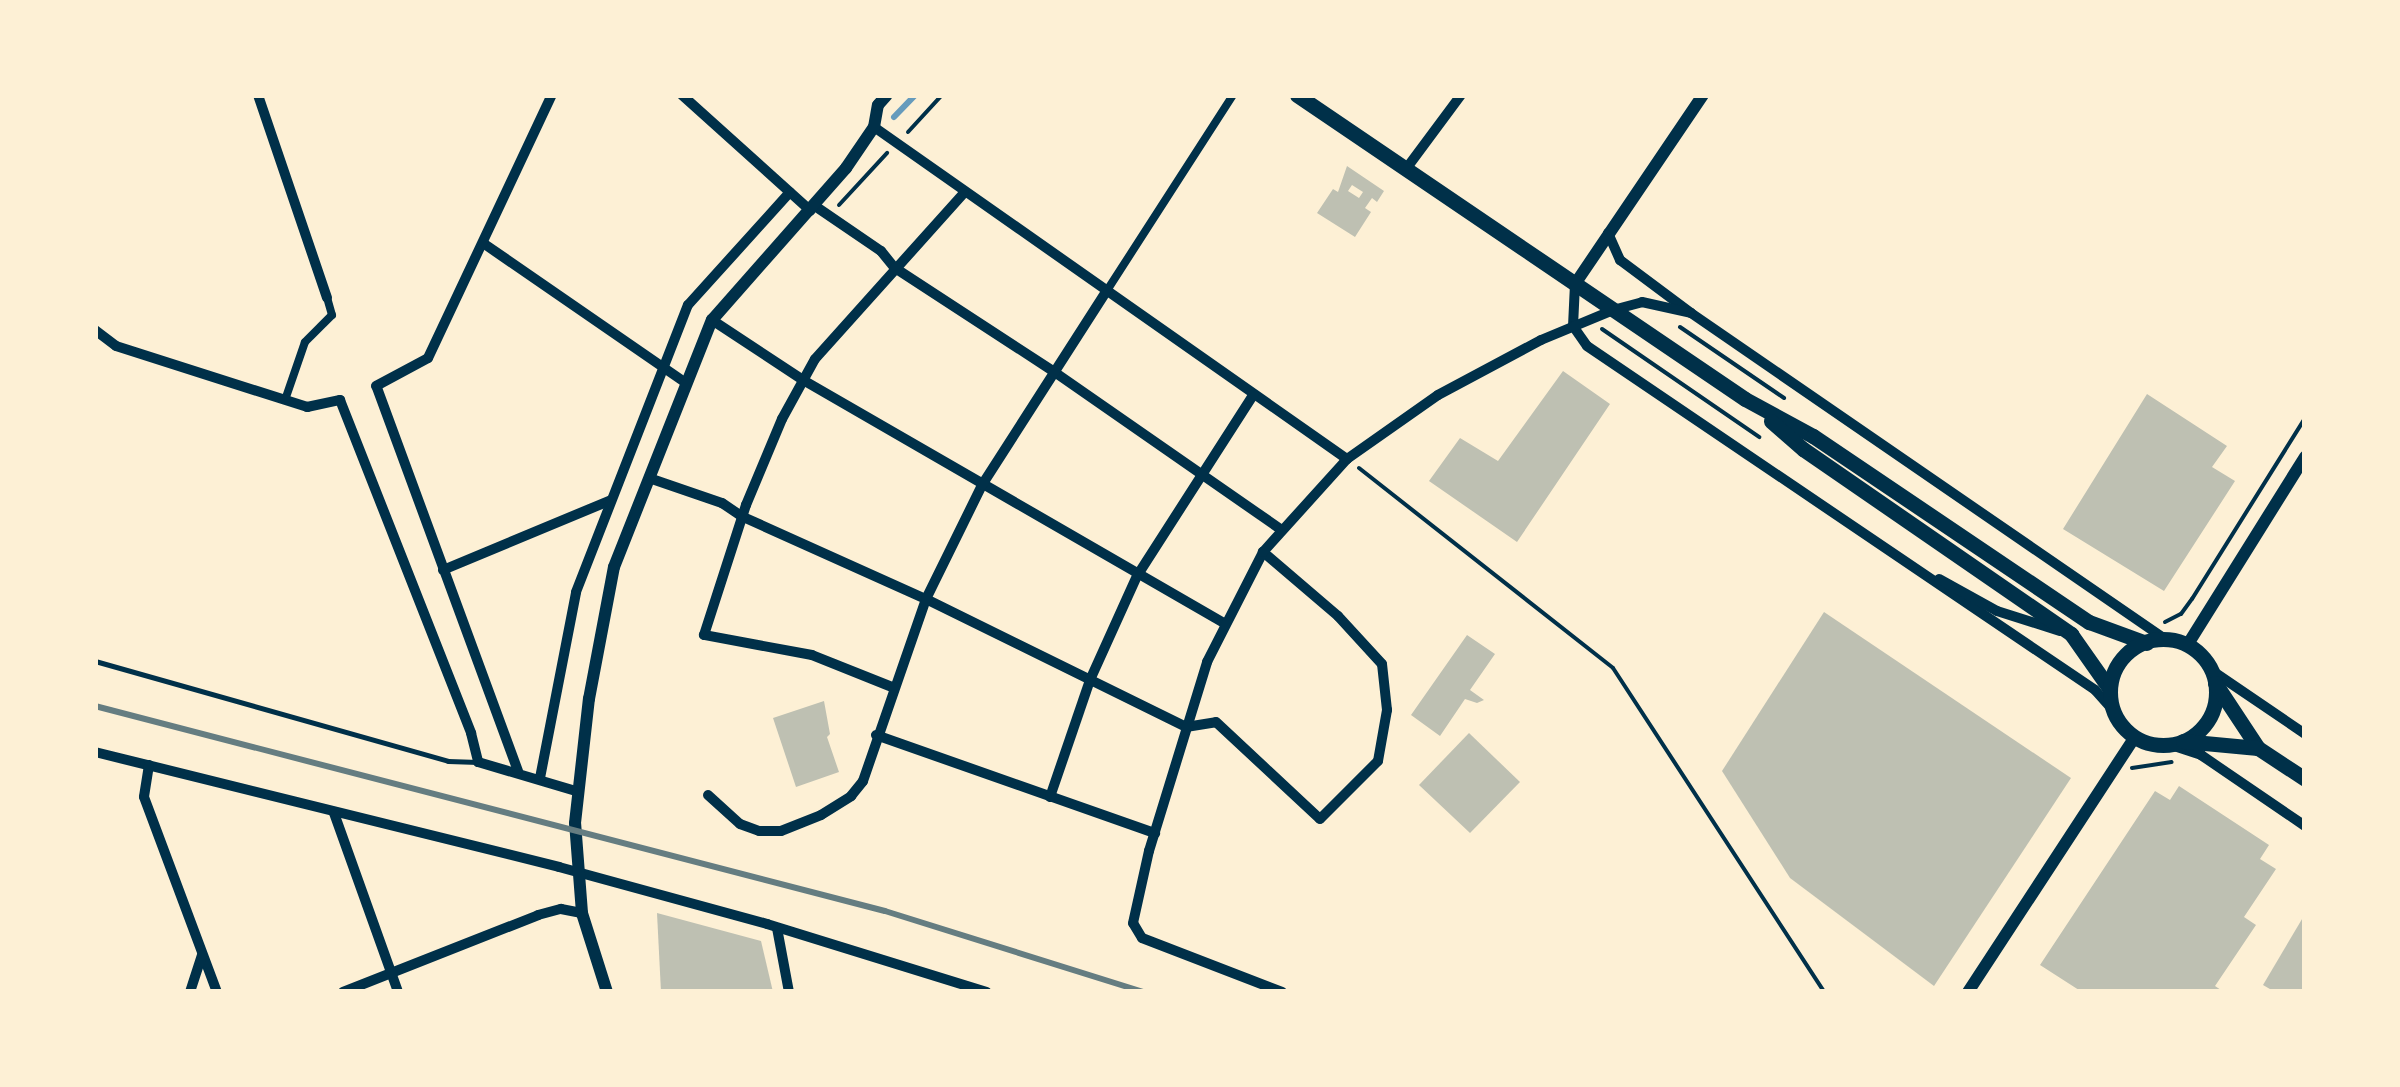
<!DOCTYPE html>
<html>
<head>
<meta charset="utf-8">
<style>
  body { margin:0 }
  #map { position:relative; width:2400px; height:1087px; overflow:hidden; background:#fdf0d5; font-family:"Zilla Slab",serif }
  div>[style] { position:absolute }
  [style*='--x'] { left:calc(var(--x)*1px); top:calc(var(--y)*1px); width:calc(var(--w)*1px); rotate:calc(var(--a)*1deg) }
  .stream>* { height:6px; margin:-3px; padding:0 3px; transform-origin:3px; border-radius:3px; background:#669bbc }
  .building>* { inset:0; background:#bec0b2 }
  .path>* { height:4px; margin:-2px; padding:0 2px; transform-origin:2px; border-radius:2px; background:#003049 }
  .service>* { height:5px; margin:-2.5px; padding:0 2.5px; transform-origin:2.5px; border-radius:2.5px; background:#003049 }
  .pedestrian>* { height:8px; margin:-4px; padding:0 4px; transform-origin:4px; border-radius:4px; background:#003049 }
  .minor>* { height:10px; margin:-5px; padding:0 5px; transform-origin:5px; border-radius:5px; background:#003049 }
  .tertiary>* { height:12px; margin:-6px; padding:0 6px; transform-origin:6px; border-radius:6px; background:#003049 }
  .primary>* { height:15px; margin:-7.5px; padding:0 7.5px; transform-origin:7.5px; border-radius:7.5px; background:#003049 }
  .primary>.ring { margin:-7.5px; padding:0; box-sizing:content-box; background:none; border:15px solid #003049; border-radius:50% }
  .rail>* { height:6px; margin:-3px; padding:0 3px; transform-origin:3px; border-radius:3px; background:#657d81 }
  span { translate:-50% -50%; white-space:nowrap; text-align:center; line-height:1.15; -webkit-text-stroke:10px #fdf0d5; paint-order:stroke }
  .frame { position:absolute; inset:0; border:98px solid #fdf0d5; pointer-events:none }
</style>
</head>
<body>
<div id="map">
  <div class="stream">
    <div style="--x:894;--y:117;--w:30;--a:-46"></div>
  </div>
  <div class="building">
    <div style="clip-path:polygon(evenodd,1347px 166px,1384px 191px,1377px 202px,1372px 198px,1365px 208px,1371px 212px,1355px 237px,1317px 213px,1333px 189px,1338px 192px,1347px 166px,1352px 185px,1363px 192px,1359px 198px,1348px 191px,1352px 185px)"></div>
    <div style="clip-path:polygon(1563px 371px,1610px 404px,1517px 542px,1429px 481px,1460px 438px,1498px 461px)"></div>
    <div style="clip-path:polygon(2147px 394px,2227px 446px,2212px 467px,2235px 481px,2164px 591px,2063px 529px)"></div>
    <div style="clip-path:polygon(1824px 612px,2071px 778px,1934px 986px,1790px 878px,1722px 771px)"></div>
    <div style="clip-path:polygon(1467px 635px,1495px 654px,1470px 690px,1484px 700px,1477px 703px,1465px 699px,1440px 736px,1411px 715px)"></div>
    <div style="clip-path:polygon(824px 701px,830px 734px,827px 737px,839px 772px,796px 787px,773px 718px)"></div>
    <div style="clip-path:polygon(1469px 733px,1520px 782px,1470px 833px,1419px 785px)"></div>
    <div style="clip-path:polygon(2179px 786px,2269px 845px,2260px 859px,2276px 869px,2244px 917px,2256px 925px,2215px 986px,2224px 992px,2082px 992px,2040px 965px,2155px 791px,2170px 800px)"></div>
    <div style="clip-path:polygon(657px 913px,761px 941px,773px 992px,661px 992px)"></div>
    <div style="clip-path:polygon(2305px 914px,2305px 992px,2275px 992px,2263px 985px)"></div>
  </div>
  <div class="path">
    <div style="--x:908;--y:132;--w:50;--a:-47.4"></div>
    <div style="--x:839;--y:205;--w:71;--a:-47.3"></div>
    <div style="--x:1680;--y:327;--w:126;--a:34.3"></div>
    <div style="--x:1602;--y:329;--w:191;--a:34.5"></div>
    <div style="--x:1359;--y:468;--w:323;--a:38.2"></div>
    <div style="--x:1613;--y:668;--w:387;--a:56.9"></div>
    <div style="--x:2165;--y:622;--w:18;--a:-27"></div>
    <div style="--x:2181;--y:614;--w:19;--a:-54"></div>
    <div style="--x:2192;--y:599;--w:213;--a:-58"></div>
    <div style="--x:2132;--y:768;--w:40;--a:-8.5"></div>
  </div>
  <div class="service">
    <div style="--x:95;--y:661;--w:367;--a:15.8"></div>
    <div style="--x:448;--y:761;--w:30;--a:2"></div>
  </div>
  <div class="pedestrian">
    <div style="--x:1106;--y:292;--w:234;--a:-57.2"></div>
    <div style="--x:285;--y:400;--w:61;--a:-71"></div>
    <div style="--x:305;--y:342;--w:38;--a:-45"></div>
    <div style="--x:332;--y:315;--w:18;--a:-106"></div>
  </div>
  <div class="minor">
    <div style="--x:258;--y:95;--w:214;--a:71.2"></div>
    <div style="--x:682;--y:95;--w:173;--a:42"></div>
    <div style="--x:874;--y:127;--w:578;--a:35.07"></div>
    <div style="--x:1406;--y:169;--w:92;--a:-53.4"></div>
    <div style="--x:815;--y:206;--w:80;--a:34.3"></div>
    <div style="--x:881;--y:251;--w:22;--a:51"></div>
    <div style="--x:895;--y:268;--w:189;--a:33.1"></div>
    <div style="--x:1053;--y:371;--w:277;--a:34.8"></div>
    <div style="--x:1608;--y:233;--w:30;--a:66"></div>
    <div style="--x:1620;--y:260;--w:89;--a:36.7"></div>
    <div style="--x:1691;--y:313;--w:572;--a:34.52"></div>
    <div style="--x:483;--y:243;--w:247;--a:34.6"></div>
    <div style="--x:1575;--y:284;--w:42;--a:92.7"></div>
    <div style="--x:1573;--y:326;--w:24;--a:55"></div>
    <div style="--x:1587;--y:346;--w:614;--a:34.1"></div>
    <div style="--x:2095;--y:690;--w:27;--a:48"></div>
    <div style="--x:712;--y:320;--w:109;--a:33.4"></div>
    <div style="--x:803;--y:380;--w:486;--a:30"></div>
    <div style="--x:95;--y:330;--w:26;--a:37"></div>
    <div style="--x:116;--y:346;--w:201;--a:17.7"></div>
    <div style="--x:307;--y:407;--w:34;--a:-12"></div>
    <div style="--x:340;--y:400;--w:358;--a:68.5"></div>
    <div style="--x:471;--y:733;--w:30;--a:76"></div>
    <div style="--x:478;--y:762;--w:102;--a:16.5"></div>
    <div style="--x:649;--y:478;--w:77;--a:18.9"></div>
    <div style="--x:722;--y:503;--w:23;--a:34"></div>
    <div style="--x:741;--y:516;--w:203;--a:24.2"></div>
    <div style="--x:926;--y:599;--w:290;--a:26.2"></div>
    <div style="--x:1186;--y:727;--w:30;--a:-9"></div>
    <div style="--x:1216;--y:722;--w:142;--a:43"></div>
    <div style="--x:1320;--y:819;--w:82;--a:-45"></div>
    <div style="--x:1378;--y:761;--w:52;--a:-80"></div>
    <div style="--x:1387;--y:710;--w:46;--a:-96.2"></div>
    <div style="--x:1382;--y:664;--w:65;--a:-132.5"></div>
    <div style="--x:1338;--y:616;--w:99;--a:-139.5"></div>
    <div style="--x:443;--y:570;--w:182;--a:-22.6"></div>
    <div style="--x:1939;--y:579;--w:66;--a:28.9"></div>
    <div style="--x:1997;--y:611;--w:66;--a:17.6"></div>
    <div style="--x:2211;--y:670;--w:114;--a:34.2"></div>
    <div style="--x:892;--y:687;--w:86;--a:-158.2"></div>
    <div style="--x:812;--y:655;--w:110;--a:-169.5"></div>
    <div style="--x:704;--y:635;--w:137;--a:-72.1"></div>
    <div style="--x:746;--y:505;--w:93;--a:-67.3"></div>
    <div style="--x:782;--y:419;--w:68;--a:-61.2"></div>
    <div style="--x:815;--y:359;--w:223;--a:-48.1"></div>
    <div style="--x:876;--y:735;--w:296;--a:19.4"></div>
    <div style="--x:2171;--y:745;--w:32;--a:18"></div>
    <div style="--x:2201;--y:755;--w:126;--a:34.3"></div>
    <div style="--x:95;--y:752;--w:478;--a:13.9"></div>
    <div style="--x:559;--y:867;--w:216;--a:15.3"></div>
    <div style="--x:767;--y:924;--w:230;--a:17.2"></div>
    <div style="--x:149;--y:765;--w:32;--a:99"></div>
    <div style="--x:144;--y:797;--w:208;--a:69.5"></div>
    <div style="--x:518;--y:771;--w:410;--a:-110.2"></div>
    <div style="--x:376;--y:386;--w:59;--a:-28.3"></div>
    <div style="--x:428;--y:358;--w:291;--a:-64.8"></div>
    <div style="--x:540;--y:778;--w:189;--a:-79"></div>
    <div style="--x:576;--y:592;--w:308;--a:-68.7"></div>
    <div style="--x:688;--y:305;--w:152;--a:-47.9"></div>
    <div style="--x:708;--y:795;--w:43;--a:42.2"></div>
    <div style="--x:740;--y:824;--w:20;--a:20"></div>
    <div style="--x:759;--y:831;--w:22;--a:0"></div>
    <div style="--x:781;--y:831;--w:43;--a:-21.8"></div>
    <div style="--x:821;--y:815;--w:36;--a:-32"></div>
    <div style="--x:851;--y:796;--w:19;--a:-51"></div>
    <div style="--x:863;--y:781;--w:193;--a:-70.9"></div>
    <div style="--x:926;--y:599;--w:127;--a:-63.8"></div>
    <div style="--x:982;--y:485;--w:229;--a:-57.3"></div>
    <div style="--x:1050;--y:797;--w:124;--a:-71.1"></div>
    <div style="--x:1090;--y:680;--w:114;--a:-65.7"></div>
    <div style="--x:1137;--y:576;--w:216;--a:-57.3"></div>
    <div style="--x:334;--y:813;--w:190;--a:70.3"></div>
    <div style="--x:777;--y:928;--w:65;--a:79.4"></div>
    <div style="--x:190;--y:992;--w:39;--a:-72"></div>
    <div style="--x:343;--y:992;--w:210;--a:-21.5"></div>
    <div style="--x:538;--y:915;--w:24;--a:-15"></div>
    <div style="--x:561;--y:909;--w:21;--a:11"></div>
    <div style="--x:1282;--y:992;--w:150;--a:-158.9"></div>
    <div style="--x:1142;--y:938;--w:17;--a:-121"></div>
    <div style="--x:1133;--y:923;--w:74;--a:-77.5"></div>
    <div style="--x:1149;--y:851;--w:198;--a:-72.9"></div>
    <div style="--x:1207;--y:662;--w:123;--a:-63"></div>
    <div style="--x:1263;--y:552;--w:125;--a:-47.9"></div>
    <div style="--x:1347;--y:459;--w:111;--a:-35.1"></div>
    <div style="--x:1438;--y:395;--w:117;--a:-28.1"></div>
    <div style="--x:1541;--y:340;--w:78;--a:-22.6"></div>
    <div style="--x:1613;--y:310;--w:30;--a:-15"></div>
    <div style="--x:1642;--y:302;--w:50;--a:12.7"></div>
  </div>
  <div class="tertiary">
    <div style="--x:1575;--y:284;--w:228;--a:-55.9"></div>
    <div style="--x:2188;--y:644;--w:221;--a:-58"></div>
    <div style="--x:607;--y:992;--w:83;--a:-107.6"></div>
    <div style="--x:582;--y:913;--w:90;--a:-94.4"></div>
    <div style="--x:575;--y:823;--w:125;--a:-83.6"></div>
    <div style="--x:589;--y:699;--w:134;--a:-79.3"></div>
    <div style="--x:614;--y:567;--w:266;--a:-68.4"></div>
    <div style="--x:712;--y:320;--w:203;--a:-48.6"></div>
    <div style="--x:846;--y:168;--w:50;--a:-55.7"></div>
    <div style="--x:874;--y:127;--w:22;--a:-80"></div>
    <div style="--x:878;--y:105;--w:13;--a:-48"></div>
    <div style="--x:1968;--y:992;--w:303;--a:-56.8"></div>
  </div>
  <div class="primary">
    <div style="--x:1297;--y:95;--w:541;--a:34.16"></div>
    <div style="--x:1745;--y:399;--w:77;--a:28.6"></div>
    <div style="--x:1813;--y:436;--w:333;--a:34"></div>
    <div style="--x:2089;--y:622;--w:61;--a:20.2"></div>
    <div style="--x:1771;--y:421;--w:43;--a:41.2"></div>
    <div style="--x:1803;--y:449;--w:326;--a:34.6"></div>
    <div style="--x:2071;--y:634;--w:66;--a:54.9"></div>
    <div class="ring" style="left:2110px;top:639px;width:91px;height:91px"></div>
    <div style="--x:2215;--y:683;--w:78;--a:56.5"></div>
    <div style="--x:2258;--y:748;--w:56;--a:33.4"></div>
    <div style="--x:2183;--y:741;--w:75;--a:5.3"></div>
  </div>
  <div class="rail">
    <div style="--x:95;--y:706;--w:816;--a:14.55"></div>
    <div style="--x:885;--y:911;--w:270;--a:17.4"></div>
  </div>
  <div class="frame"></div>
</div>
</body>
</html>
